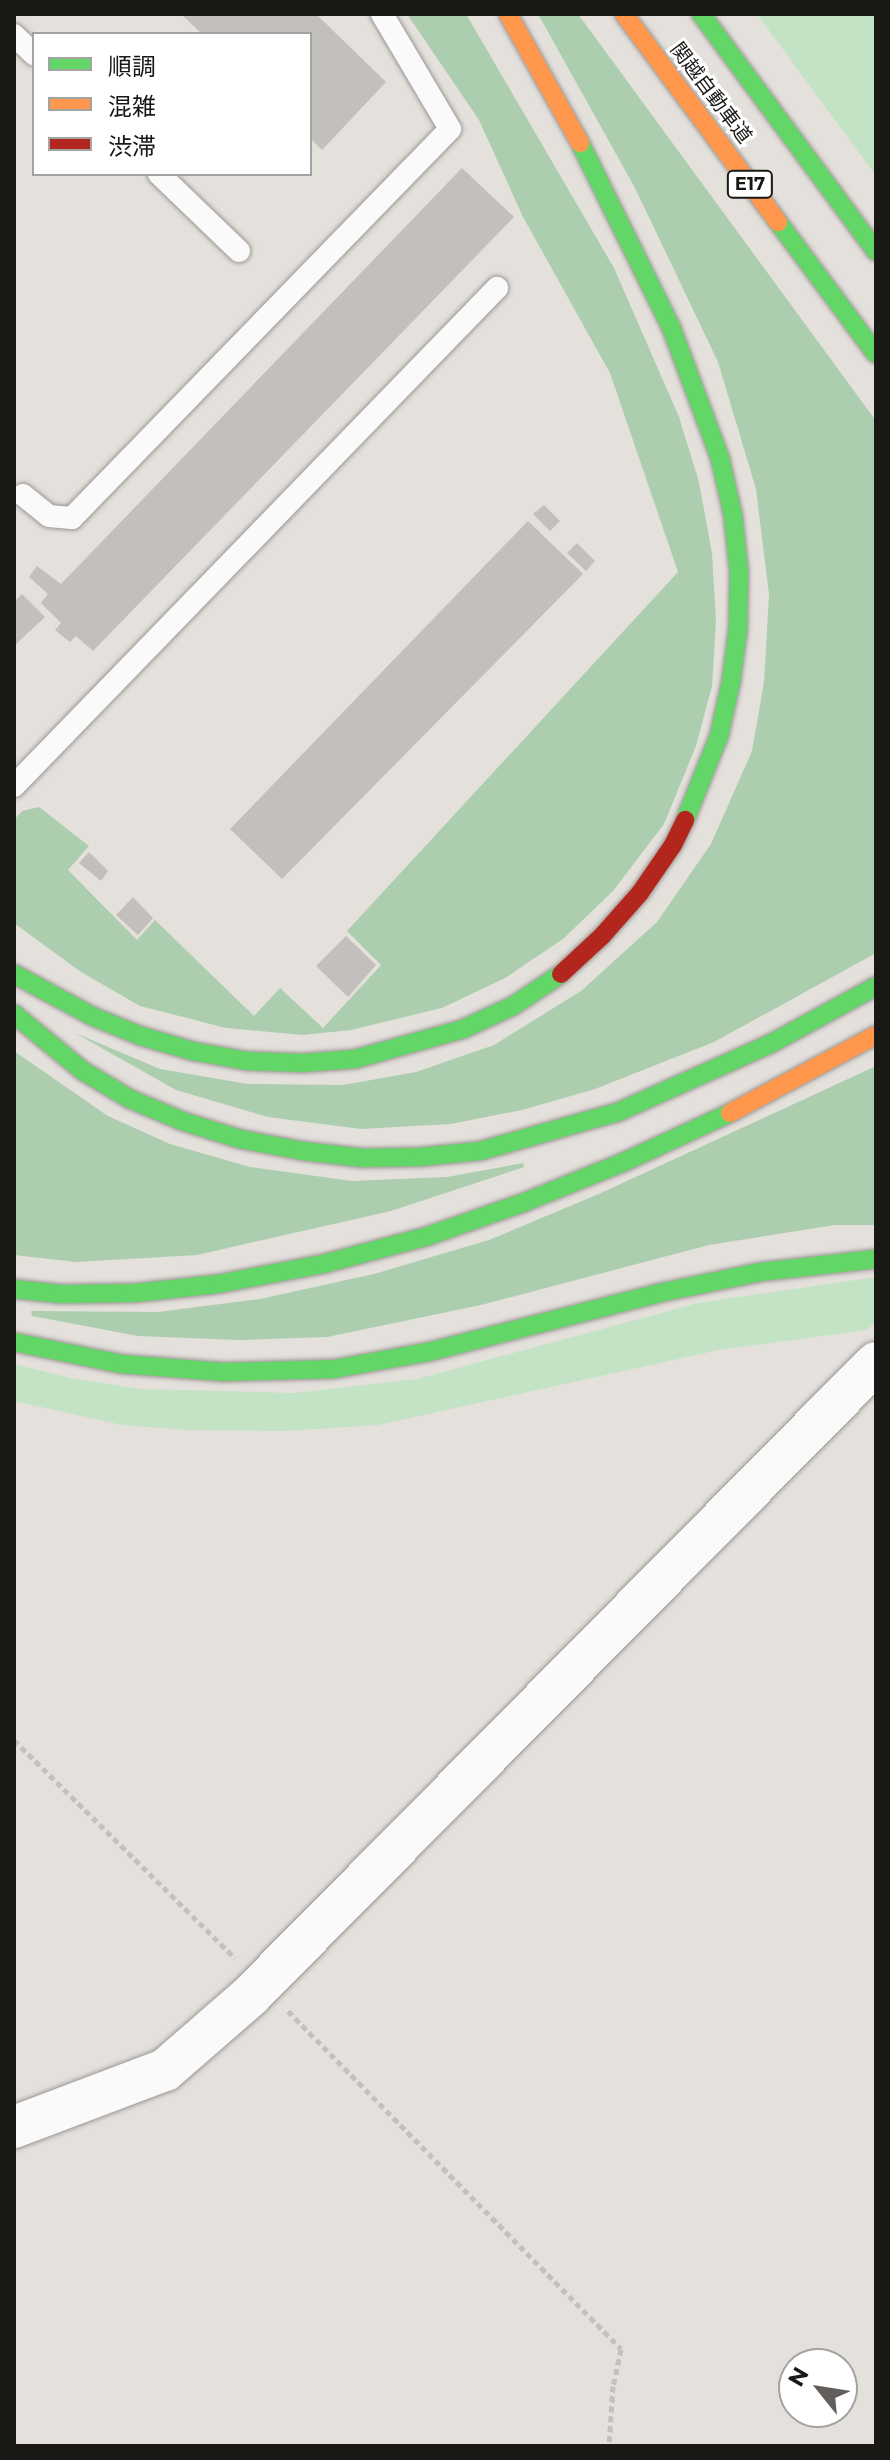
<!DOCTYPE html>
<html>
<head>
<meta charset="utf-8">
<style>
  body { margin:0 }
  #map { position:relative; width:890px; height:2460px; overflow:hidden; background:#e4e0dc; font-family:Montserrat,"Noto Sans JP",sans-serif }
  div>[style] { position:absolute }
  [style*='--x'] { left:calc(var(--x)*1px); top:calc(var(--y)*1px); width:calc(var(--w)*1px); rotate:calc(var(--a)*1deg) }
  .green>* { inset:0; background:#c4e3c5 }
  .forest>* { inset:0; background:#acceae }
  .building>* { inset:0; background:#c2bfbc }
  .path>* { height:5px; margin-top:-2.5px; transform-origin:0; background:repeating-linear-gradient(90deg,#c2c1bf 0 6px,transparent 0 10px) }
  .roads { filter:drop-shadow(0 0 2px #9b9894) drop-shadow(0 0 2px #9b9894) }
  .lane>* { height:22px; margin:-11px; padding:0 11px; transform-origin:11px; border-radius:11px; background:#fbfafa }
  .street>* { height:42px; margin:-21px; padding:0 21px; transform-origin:21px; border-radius:21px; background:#fbfafa }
  .fast>* { height:18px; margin:-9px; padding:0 9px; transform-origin:9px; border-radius:9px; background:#63d668 }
  .slow>* { height:18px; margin:-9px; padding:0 9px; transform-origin:9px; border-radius:9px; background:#ff974d }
  .jam>* { height:18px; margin:-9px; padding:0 9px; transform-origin:9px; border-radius:9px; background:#b3261e }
  span { translate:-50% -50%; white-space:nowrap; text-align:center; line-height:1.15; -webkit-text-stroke:6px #fff; paint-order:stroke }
  .shield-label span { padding:2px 6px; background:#fff; border:2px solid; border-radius:6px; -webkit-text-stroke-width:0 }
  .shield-label { font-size:18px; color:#1a1815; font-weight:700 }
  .street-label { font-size:20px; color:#1a1815 }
  .frame { position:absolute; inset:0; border:16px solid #1a1815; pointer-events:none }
  .legend { position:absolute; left:32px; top:32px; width:280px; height:144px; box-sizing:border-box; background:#fff; border:2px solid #a3a3a1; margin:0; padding:10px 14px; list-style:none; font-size:24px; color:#1a1815 }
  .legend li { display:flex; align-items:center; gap:16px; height:40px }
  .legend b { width:40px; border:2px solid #a3a3a1 }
  .north { position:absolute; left:778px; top:2348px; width:80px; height:80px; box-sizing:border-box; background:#fff; border:2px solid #a3a3a1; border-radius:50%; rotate:300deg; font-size:22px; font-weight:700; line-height:32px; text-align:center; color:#1a1815 }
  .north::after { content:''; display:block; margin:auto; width:28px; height:36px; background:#615e5b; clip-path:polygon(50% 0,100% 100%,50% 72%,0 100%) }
</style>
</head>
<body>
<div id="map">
  <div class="green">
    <div style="clip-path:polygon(757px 14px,876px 14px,876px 176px)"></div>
    <div style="clip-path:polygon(876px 1277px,876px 1323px,866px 1330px,719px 1350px,378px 1425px,287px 1431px,187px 1430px,122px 1425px,14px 1401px,14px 1364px,70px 1378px,141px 1389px,294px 1393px,417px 1379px,698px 1303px)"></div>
  </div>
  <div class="forest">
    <div style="clip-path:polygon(407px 14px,466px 14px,614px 268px,679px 417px,699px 482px,712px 553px,716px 622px,712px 686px,696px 746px,664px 824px,613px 891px,563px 939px,505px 978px,442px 1008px,351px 1030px,303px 1035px,226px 1028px,140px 1006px,81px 972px,14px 923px,14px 820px,22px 811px,39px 807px,89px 846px,68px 870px,137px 940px,155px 920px,254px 1016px,280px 988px,323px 1028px,381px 965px,347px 931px,678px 572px,610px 373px,523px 217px,479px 120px)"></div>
    <div style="clip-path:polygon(538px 14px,578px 14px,876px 421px,876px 953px,714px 1042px,595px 1089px,522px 1110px,451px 1124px,361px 1129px,268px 1117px,176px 1090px,75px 1033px,160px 1069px,248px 1084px,343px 1085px,416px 1072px,494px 1045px,581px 991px,657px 922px,711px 844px,752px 751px,764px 682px,769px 595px,756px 489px,718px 362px,635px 188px)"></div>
    <div style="clip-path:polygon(14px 1051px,108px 1116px,170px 1144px,250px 1167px,352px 1181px,447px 1177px,523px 1163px,524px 1167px,391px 1211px,197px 1255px,76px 1262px,14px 1255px)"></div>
    <div style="clip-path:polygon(876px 1066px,876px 1225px,835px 1225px,709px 1245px,481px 1305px,327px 1337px,240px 1340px,138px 1336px,32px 1316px,31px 1311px,158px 1312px,260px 1299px,374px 1274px,489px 1240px,601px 1193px)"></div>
  </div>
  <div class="building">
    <div style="clip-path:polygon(181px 14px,316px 14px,386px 82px,322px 150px,310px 138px,310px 34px,202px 34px)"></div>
    <div style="clip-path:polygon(462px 168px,514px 217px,93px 651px,76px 636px,70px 642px,55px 630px,61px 623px,41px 603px,48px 594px,29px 577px,37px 566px,61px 584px)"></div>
    <div style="clip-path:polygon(544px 505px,560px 521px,550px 531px,533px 514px)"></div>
    <div style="clip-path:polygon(528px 521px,583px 574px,282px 879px,230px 829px)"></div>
    <div style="clip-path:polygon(577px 543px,595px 561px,586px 571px,567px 553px)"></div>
    <div style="clip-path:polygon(22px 594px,45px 617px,14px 646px,14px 602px)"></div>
    <div style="clip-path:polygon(89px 852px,108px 871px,101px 881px,79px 863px)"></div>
    <div style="clip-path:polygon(133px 897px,153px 918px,138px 935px,116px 915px)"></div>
    <div style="clip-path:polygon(346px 936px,376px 965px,348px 997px,316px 966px)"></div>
  </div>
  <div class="path">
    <div style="--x:14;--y:1740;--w:310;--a:44.6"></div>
    <div style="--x:288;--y:2011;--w:474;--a:45.4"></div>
    <div style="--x:621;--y:2349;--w:38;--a:102"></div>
    <div style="--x:613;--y:2386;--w:60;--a:93.8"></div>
  </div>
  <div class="roads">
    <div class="lane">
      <div style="--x:14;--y:35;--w:28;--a:44"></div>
      <div style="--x:159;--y:174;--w:111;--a:43.9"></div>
      <div style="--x:23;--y:495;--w:33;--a:39"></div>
      <div style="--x:49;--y:516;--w:23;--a:5"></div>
      <div style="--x:72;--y:518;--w:542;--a:-45.82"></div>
      <div style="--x:450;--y:129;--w:134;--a:-120.6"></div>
      <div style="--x:14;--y:786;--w:694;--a:-45.88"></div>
    </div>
    <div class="street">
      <div style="--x:14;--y:2127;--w:161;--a:-20.7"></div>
      <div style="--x:165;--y:2070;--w:113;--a:-41"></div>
      <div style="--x:250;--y:1996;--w:890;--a:-45.32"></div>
    </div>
    <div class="fast">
      <div style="--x:701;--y:14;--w:295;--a:53.6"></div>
      <div style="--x:580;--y:143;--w:205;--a:63.7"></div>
      <div style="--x:671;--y:327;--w:140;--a:69.5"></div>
      <div style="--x:720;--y:458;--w:58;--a:77.2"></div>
      <div style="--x:733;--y:515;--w:57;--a:84"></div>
      <div style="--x:739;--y:572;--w:57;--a:91"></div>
      <div style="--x:738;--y:629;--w:53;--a:97.5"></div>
      <div style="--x:731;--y:682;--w:55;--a:102.5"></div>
      <div style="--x:719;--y:736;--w:91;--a:112"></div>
      <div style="--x:778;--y:222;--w:164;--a:53.4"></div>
      <div style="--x:14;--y:974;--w:91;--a:28.3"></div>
      <div style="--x:94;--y:1017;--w:51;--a:22"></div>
      <div style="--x:141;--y:1036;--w:53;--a:16.4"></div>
      <div style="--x:192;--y:1051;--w:56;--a:10.3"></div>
      <div style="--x:247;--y:1061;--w:55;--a:2.1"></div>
      <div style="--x:302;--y:1063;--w:53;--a:-4.3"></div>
      <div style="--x:355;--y:1059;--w:112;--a:-15.5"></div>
      <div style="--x:463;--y:1029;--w:55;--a:-24.7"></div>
      <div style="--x:513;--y:1006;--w:58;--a:-33.7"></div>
      <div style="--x:14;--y:1014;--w:89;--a:39.6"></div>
      <div style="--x:83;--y:1071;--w:55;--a:30.8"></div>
      <div style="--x:130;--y:1099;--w:56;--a:22.9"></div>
      <div style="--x:182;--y:1121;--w:61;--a:17.2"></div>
      <div style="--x:240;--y:1139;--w:64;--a:10.8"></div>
      <div style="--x:303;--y:1151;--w:60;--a:6.7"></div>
      <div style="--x:363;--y:1158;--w:57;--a:-1"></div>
      <div style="--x:420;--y:1157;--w:60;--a:-5.7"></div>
      <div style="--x:480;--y:1151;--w:143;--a:-15.8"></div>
      <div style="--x:618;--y:1112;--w:169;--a:-24.1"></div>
      <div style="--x:772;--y:1043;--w:119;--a:-28.7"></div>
      <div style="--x:14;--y:1289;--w:47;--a:6.1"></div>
      <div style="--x:61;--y:1294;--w:74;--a:-0.8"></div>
      <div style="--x:135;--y:1293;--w:83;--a:-6.2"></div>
      <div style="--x:218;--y:1284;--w:107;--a:-10.8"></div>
      <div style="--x:323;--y:1264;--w:109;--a:-14.9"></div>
      <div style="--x:428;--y:1236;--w:103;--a:-19.3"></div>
      <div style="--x:525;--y:1202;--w:107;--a:-22"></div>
      <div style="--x:624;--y:1162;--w:117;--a:-24.8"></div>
      <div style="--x:14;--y:1342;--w:109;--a:11.6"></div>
      <div style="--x:121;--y:1364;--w:103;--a:4.4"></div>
      <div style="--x:224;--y:1372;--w:110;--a:-1.6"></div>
      <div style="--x:334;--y:1369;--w:96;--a:-10.3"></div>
      <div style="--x:428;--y:1352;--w:238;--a:-14.3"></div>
      <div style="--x:659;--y:1293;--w:103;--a:-11.7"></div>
      <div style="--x:760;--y:1272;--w:117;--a:-6.4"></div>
    </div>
    <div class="slow">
      <div style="--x:508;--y:14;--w:148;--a:60.8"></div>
      <div style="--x:624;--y:14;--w:259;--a:53.5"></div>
      <div style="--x:730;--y:1113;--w:166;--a:-28.1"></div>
    </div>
    <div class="jam">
      <div style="--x:561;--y:974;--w:56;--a:-42.8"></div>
      <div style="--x:602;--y:936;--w:57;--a:-48.5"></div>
      <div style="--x:640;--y:893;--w:58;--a:-55.5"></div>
      <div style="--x:673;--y:845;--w:28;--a:-64"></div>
    </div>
  </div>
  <div class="shield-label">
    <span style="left:750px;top:184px">E17</span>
  </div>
  <div class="street-label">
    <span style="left:711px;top:93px;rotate:53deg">関越自動車道</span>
  </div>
  <div class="frame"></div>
  <ul class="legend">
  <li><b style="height:10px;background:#63d668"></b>順調</li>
  <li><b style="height:10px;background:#ff974d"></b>混雑</li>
  <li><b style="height:10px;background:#b3261e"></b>渋滞</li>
  </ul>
  <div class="north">N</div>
</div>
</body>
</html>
